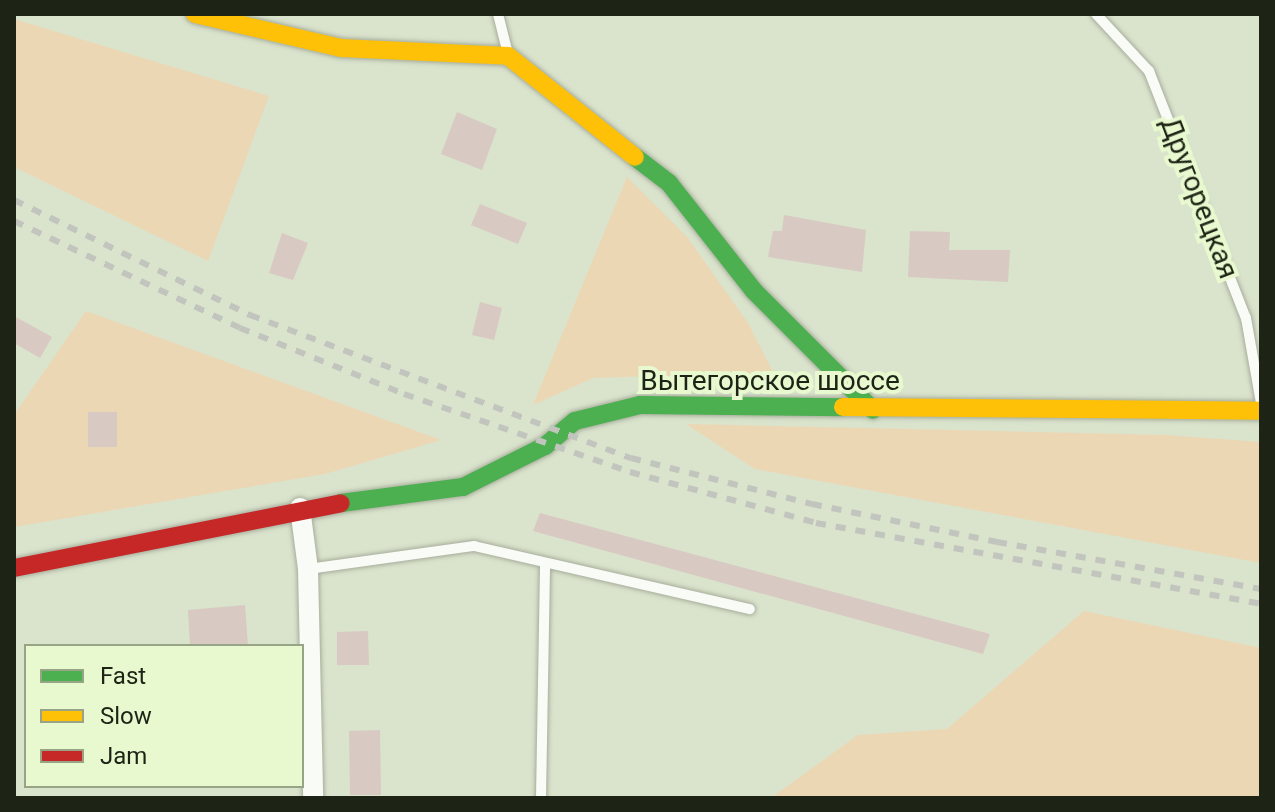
<!DOCTYPE html>
<html>
<head>
<meta charset="utf-8">
<style>
  body { margin:0 }
  #map { position:relative; width:1275px; height:812px; overflow:hidden; background:#dae3cc; font-family:Roboto,sans-serif }
  div>[style] { position:absolute }
  [style*='--x'] { left:calc(var(--x)*1px); top:calc(var(--y)*1px); width:calc(var(--w)*1px); rotate:calc(var(--a)*1deg) }
  .green>* { inset:0; background:#ecd7b5 }
  .building>* { inset:0; background:#d8c9c3 }
  .roads { filter:drop-shadow(0 0 2px #a7ae9c) drop-shadow(0 0 2px #a7ae9c) }
  .lane>* { height:10px; margin:-5px; padding:0 5px; transform-origin:5px; border-radius:5px; background:#f9fbf7 }
  .street>* { height:20px; margin:-10px; padding:0 10px; transform-origin:10px; border-radius:10px; background:#f9fbf7 }
  .fast>* { height:18px; margin:-9px; padding:0 9px; transform-origin:9px; border-radius:9px; background:#4caf50 }
  .slow>* { height:18px; margin:-9px; padding:0 9px; transform-origin:9px; border-radius:9px; background:#ffc107 }
  .jam>* { height:18px; margin:-9px; padding:0 9px; transform-origin:9px; border-radius:9px; background:#c62828 }
  .rail>* { height:6px; margin-top:-3px; transform-origin:0; background:repeating-linear-gradient(90deg,#c2c5be 0 10px,transparent 0 20px) }
  span { translate:-50% -50%; white-space:nowrap; text-align:center; line-height:1.15; -webkit-text-stroke:8px #e8f9d0; paint-order:stroke }
  .street-label { font-size:28px; color:#1e2415 }
  .frame { position:absolute; inset:0; border:16px solid #1e2415; pointer-events:none }
  .legend { position:absolute; left:24px; top:644px; width:280px; height:144px; box-sizing:border-box; background:#e8f9d0; border:2px solid #97a485; margin:0; padding:10px 14px; list-style:none; font-size:24px; color:#1e2415 }
  .legend li { display:flex; align-items:center; gap:16px; height:40px }
  .legend b { width:40px; border:2px solid #97a485 }
</style>
</head>
<body>
<div id="map">
  <div class="green">
    <div style="clip-path:polygon(14px 19px,269px 96px,208px 261px,14px 167px)"></div>
    <div style="clip-path:polygon(627px 177px,687px 237px,748px 323px,773px 372px,593px 378px,533px 405px)"></div>
    <div style="clip-path:polygon(86px 311px,441px 440px,325px 474px,14px 527px,14px 415px)"></div>
    <div style="clip-path:polygon(686px 424px,1166px 435px,1261px 442px,1261px 563px,755px 469px)"></div>
    <div style="clip-path:polygon(1084px 611px,1261px 648px,1261px 798px,771px 798px,858px 735px,947px 729px)"></div>
  </div>
  <div class="building">
    <div style="clip-path:polygon(457px 112px,497px 129px,482px 170px,441px 154px)"></div>
    <div style="clip-path:polygon(480px 204px,527px 223px,518px 244px,471px 225px)"></div>
    <div style="clip-path:polygon(784px 215px,866px 230px,862px 272px,768px 257px,773px 231px,782px 231px)"></div>
    <div style="clip-path:polygon(910px 231px,950px 232px,949px 250px,1010px 250px,1008px 282px,908px 277px)"></div>
    <div style="clip-path:polygon(282px 233px,308px 243px,293px 280px,269px 273px)"></div>
    <div style="clip-path:polygon(480px 302px,502px 308px,494px 340px,472px 335px)"></div>
    <div style="clip-path:polygon(14px 316px,52px 337px,40px 358px,14px 343px)"></div>
    <div style="clip-path:polygon(88px 412px,117px 412px,117px 447px,88px 447px)"></div>
    <div style="clip-path:polygon(540px 513px,990px 634px,983px 654px,533px 531px)"></div>
    <div style="clip-path:polygon(245px 605px,248px 646px,190px 646px,188px 610px)"></div>
    <div style="clip-path:polygon(368px 631px,369px 665px,337px 665px,337px 632px)"></div>
    <div style="clip-path:polygon(380px 730px,381px 795px,350px 795px,349px 731px)"></div>
  </div>
  <div class="roads">
    <div class="lane">
      <div style="--x:498;--y:14;--w:41;--a:76"></div>
      <div style="--x:1096;--y:14;--w:78;--a:47.1"></div>
      <div style="--x:1149;--y:71;--w:265;--a:68.6"></div>
      <div style="--x:1246;--y:318;--w:86;--a:80"></div>
      <div style="--x:308;--y:569;--w:168;--a:-7.9"></div>
      <div style="--x:474;--y:546;--w:283;--a:12.9"></div>
      <div style="--x:541;--y:798;--w:233;--a:-89"></div>
    </div>
    <div class="street">
      <div style="--x:300;--y:508;--w:62;--a:82.5"></div>
      <div style="--x:308;--y:569;--w:229;--a:88.7"></div>
    </div>
    <div class="fast">
      <div style="--x:635;--y:157;--w:43;--a:37.4"></div>
      <div style="--x:669;--y:183;--w:137;--a:51.8"></div>
      <div style="--x:754;--y:291;--w:168;--a:45"></div>
      <div style="--x:341;--y:503;--w:123;--a:-7.5"></div>
      <div style="--x:463;--y:487;--w:92;--a:-26.6"></div>
      <div style="--x:545;--y:446;--w:39;--a:-40"></div>
      <div style="--x:575;--y:421;--w:67;--a:-13.8"></div>
      <div style="--x:640;--y:405;--w:203;--a:0.6"></div>
    </div>
    <div class="slow">
      <div style="--x:195;--y:14;--w:150;--a:13.1"></div>
      <div style="--x:341;--y:48;--w:167;--a:2.7"></div>
      <div style="--x:508;--y:56;--w:162;--a:38.5"></div>
      <div style="--x:843;--y:407;--w:418;--a:0.5"></div>
    </div>
    <div class="jam">
      <div style="--x:14;--y:568;--w:333;--a:-11.2"></div>
    </div>
  </div>
  <div class="rail">
    <div style="--x:14;--y:200;--w:263;--a:26"></div>
    <div style="--x:250;--y:315;--w:407;--a:20.6"></div>
    <div style="--x:631;--y:458;--w:187;--a:14.3"></div>
    <div style="--x:812;--y:504;--w:189;--a:11.6"></div>
    <div style="--x:997;--y:542;--w:268;--a:10.1"></div>
    <div style="--x:14;--y:221;--w:250;--a:25.3"></div>
    <div style="--x:240;--y:328;--w:177;--a:21.9"></div>
    <div style="--x:404;--y:394;--w:239;--a:19"></div>
    <div style="--x:630;--y:472;--w:193;--a:15.3"></div>
    <div style="--x:816;--y:523;--w:452;--a:10.3"></div>
  </div>
  <div class="street-label">
    <span style="left:1199px;top:198px;rotate:69deg">Другорецкая</span>
    <span style="left:770px;top:381px">Вытегорское шоссе</span>
  </div>
  <div class="frame"></div>
  <ul class="legend">
  <li><b style="height:10px;background:#4caf50"></b>Fast</li>
  <li><b style="height:10px;background:#ffc107"></b>Slow</li>
  <li><b style="height:10px;background:#c62828"></b>Jam</li>
  </ul>
</div>
</body>
</html>
